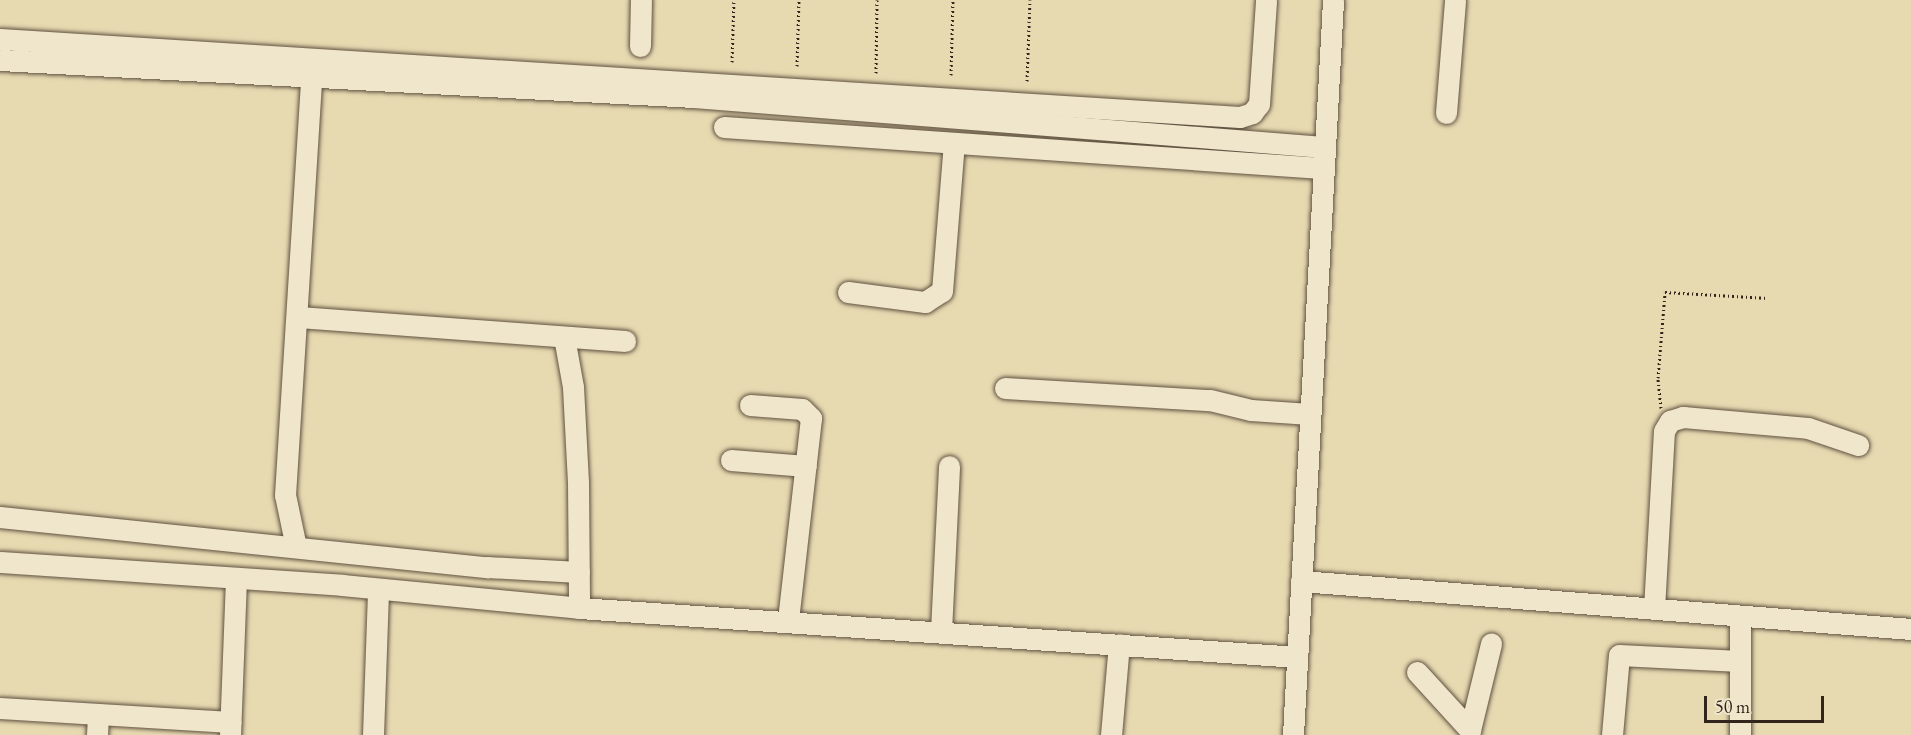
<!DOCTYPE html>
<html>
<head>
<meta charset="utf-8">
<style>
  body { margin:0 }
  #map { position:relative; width:1911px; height:735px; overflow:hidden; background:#e7d9b0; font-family:"EB Garamond",serif }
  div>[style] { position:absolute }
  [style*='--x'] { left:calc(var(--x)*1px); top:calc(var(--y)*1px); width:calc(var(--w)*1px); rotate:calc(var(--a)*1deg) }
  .path>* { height:3px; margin-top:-1.5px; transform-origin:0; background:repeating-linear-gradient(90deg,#32251c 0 1.5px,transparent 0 4.5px) }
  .roads { filter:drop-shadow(0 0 2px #5f5241) drop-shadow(0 0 2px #5f5241) }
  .minor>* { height:21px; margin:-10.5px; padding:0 10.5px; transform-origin:10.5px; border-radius:10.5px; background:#efe6cc }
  span { translate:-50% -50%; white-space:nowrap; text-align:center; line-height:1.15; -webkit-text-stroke:4.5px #efe6cc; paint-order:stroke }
  .scale { position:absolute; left:1704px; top:696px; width:120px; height:27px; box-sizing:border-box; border:3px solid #32251c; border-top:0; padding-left:8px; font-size:18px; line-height:21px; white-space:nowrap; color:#32251c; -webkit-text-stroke:4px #efe6cc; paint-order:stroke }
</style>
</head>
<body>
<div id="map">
  <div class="path">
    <div style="--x:732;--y:62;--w:62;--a:-88.2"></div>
    <div style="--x:797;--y:66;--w:66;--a:-88.3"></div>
    <div style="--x:876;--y:73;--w:73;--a:-89.2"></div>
    <div style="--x:951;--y:75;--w:75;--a:-88.5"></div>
    <div style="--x:1027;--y:81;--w:81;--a:-87.9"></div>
    <div style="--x:1661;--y:408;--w:30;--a:-96"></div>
    <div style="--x:1658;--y:378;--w:86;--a:-85.3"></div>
    <div style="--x:1665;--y:292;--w:103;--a:3.3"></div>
  </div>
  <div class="roads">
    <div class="minor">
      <div style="--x:0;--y:39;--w:1242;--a:3.6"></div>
      <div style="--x:1240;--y:117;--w:13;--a:-18"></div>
      <div style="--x:1252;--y:113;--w:11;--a:-52"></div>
      <div style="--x:1259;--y:104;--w:104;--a:-86.1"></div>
      <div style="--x:640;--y:46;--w:46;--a:-88.8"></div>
      <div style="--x:0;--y:60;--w:695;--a:3.05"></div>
      <div style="--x:694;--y:97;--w:631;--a:4.54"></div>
      <div style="--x:1446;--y:113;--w:113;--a:-85.4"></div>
      <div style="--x:724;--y:127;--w:599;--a:3.92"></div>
      <div style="--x:848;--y:292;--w:78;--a:7.4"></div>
      <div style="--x:925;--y:302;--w:20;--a:-33"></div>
      <div style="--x:942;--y:291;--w:148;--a:-85.4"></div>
      <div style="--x:299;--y:317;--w:327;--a:4.2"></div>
      <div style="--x:564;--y:337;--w:51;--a:79.8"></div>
      <div style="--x:573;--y:387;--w:95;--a:87"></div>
      <div style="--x:578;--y:482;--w:126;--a:89.5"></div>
      <div style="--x:1005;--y:388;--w:205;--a:3.4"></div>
      <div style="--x:1210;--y:400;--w:42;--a:13.7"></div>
      <div style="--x:1251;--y:410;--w:59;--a:3.9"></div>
      <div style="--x:750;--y:405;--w:52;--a:4.4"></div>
      <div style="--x:802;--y:409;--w:13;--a:45"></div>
      <div style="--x:811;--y:418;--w:203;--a:96.5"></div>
      <div style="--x:731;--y:460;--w:75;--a:4.6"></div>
      <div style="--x:0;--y:517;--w:490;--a:5.9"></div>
      <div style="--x:487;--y:567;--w:92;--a:3.1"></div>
      <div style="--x:296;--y:547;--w:53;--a:-101.9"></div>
      <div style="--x:285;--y:495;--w:420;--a:-86.4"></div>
      <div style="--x:0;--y:562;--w:343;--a:3.8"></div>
      <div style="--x:342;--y:585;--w:238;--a:5.5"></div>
      <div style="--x:579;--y:608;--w:720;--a:3.9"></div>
      <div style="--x:1301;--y:581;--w:612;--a:4.5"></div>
      <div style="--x:1654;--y:609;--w:178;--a:-86.8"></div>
      <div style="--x:1664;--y:431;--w:12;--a:-59"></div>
      <div style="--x:1670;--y:421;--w:14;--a:-17"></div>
      <div style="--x:1683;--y:417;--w:125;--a:5"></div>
      <div style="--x:1808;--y:428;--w:53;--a:18.8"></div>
      <div style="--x:941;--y:631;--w:165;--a:-87.2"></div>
      <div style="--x:1417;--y:672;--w:79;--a:47.6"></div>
      <div style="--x:0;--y:708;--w:231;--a:3.5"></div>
      <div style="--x:1470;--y:730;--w:89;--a:-76.3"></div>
      <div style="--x:97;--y:735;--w:21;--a:-87"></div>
      <div style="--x:230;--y:735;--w:157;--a:-87.8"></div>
      <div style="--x:373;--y:735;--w:146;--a:-88"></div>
      <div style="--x:1111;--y:735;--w:91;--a:-85"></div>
      <div style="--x:1293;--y:735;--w:736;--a:-86.88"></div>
      <div style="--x:1612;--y:735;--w:80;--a:-85"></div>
      <div style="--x:1619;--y:655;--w:121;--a:2.8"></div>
      <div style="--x:1740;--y:735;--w:119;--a:-90"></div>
    </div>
  </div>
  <div class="scale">50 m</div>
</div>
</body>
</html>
